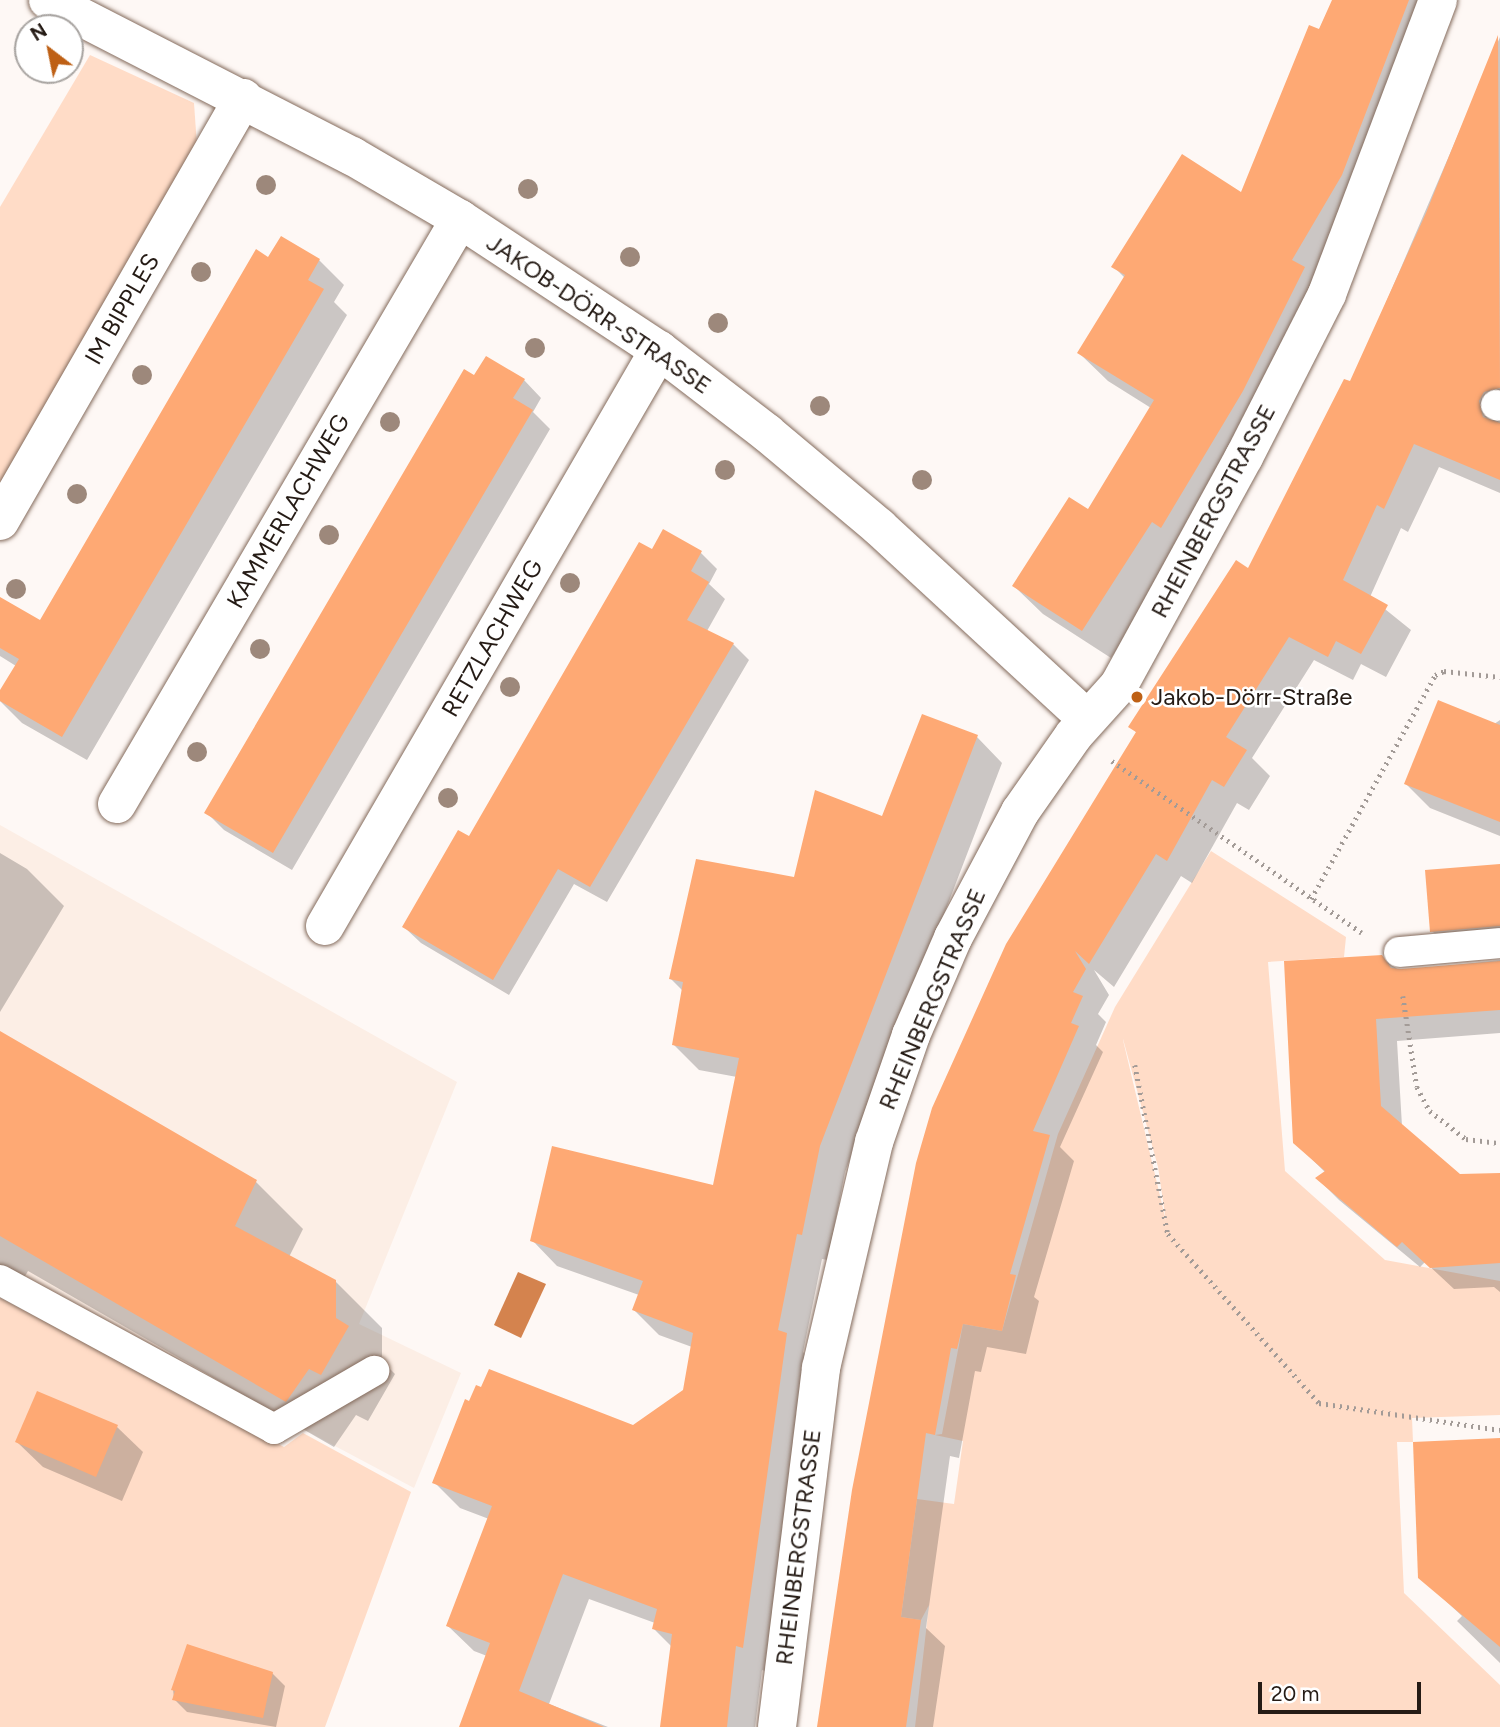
<!DOCTYPE html>
<html>
<head>
<meta charset="utf-8">
<style>
  body { margin:0 }
  #map { position:relative; width:1500px; height:1727px; overflow:hidden; background:#fef8f5; font-family:Figtree,sans-serif }
  div>[style] { position:absolute }
  [style*='--x'] { left:calc(var(--x)*1px); top:calc(var(--y)*1px); width:calc(var(--w)*1px); rotate:calc(var(--a)*1deg) }
  .built>* { inset:0; background:#fceee5 }
  .green>* { inset:0; background:#ffdcc7 }
  .water>* { inset:0; background:#d4834e }
  .shadow>* { inset:0; background:#0003 }
  .building>* { inset:0; background:#fea974 }
  .path>* { height:4.5px; margin-top:-2.25px; transform-origin:0; background:repeating-linear-gradient(90deg,#a39b97 0 2px,transparent 0 7px) }
  .roads { filter:drop-shadow(0 0 2px #846b5c) drop-shadow(0 0 2px #846b5c) }
  .lane>* { height:30px; margin:-15px; padding:0 15px; transform-origin:15px; border-radius:15px; background:#fff }
  .street>* { height:38px; margin:-19px; padding:0 19px; transform-origin:19px; border-radius:19px; background:#fff }
  .trees>* { width:20px; height:20px; margin:-10px; border-radius:50%; background:#9d887b }
  .dots>* { width:19px; height:19px; translate:-50% -50%; box-sizing:border-box; border:4px solid #fff; border-radius:50% }
  span { translate:-50% -50%; white-space:nowrap; text-align:center; line-height:1.15; -webkit-text-stroke:5px #fff; paint-order:stroke }
  .street-label { font-size:24px; color:#251b15 }
  .poi-label { font-size:24px; color:#251b15 }
  .left { translate:0 -50%; text-align:left }
  .north { position:absolute; left:14px; top:14px; width:70px; height:70px; box-sizing:border-box; background:#fff; border:2px solid #a8a4a1; border-radius:50%; rotate:328deg; font-size:19px; font-weight:700; line-height:28px; text-align:center; color:#251b15 }
  .north::after { content:''; display:block; margin:auto; width:24px; height:32px; background:#be6015; clip-path:polygon(50% 0,100% 100%,50% 72%,0 100%) }
  .scale { position:absolute; left:1258px; top:1682px; width:163px; height:32px; box-sizing:border-box; border:4px solid #251b15; border-top:0; padding-left:9px; font-size:21px; line-height:24px; white-space:nowrap; color:#251b15; -webkit-text-stroke:5px #fff; paint-order:stroke }
</style>
</head>
<body>
<div id="map">
  <div class="built">
    <div style="clip-path:polygon(0 825px,457px 1082px,359px 1324px,461px 1373px,414px 1488px,0 1268px)"></div>
  </div>
  <div class="green">
    <div style="clip-path:polygon(90px 55px,194px 103px,197px 146px,0 484px,0 207px)"></div>
    <div style="clip-path:polygon(evenodd,1211px 851px,1346px 937px,1344px 957px,1268px 962px,1285px 1171px,1385px 1260px,1500px 1281px,1500px 1415px,1412px 1418px,1413px 1442px,1397px 1442px,1404px 1593px,1500px 1685px,1500px 1727px,915px 1727px,929px 1605px,921px 1620px,901px 1617px,917px 1499px,954px 1504px,963px 1441px,935px 1435px,942px 1434px,963px 1324px,1002px 1331px,1058px 1134px,1115px 1007px,1211px 851px,1123px 1039px,1158px 1167px,1166px 1221px,1123px 1040px,1123px 1039px)"></div>
    <div style="clip-path:polygon(0 1298px,284px 1447px,303px 1433px,411px 1492px,325px 1727px,0 1727px)"></div>
  </div>
  <div class="water">
    <div style="clip-path:polygon(518px 1272px,546px 1284px,521px 1338px,494px 1325px)"></div>
  </div>
  <div class="shadow">
    <div style="clip-path:polygon(1333px 0,1450px 0,1181px 550px,1111px 658px,1043px 614px,1014px 586px,1089px 512px,1151px 408px,1108px 381px,1079px 353px,1125px 278px,1114px 267px,1241px 195px)"></div>
    <div style="clip-path:polygon(1500px 37px,1500px 493px,1439px 467px,1408px 532px,1401px 528px,1370px 597px,1411px 630px,1386px 677px,1361px 664px,1353px 680px,1314px 660px,1252px 758px,1270px 776px,1249px 810px,1237px 803px,1192px 883px,1181px 876px,1114px 987px,1094px 970px,1109px 995px,1098px 1014px,1106px 1022px,1096px 1045px,1103px 1052px,1060px 1147px,1074px 1161px,1034px 1297px,1039px 1301px,1026px 1354px,987px 1347px,981px 1372px,975px 1371px,959px 1458px,950px 1456px,926px 1628px,945px 1646px,933px 1727px,821px 1727px,853px 1490px,917px 1164px,1137px 733px,1131px 727px,1249px 570px,1351px 384px)"></div>
    <div style="clip-path:polygon(281px 238px,319px 260px,344px 285px,334px 302px,347px 315px,87px 760px,22px 723px,0 701px,16px 666px,0 656px,0 599px,41px 623px)"></div>
    <div style="clip-path:polygon(475px 378px,524px 380px,541px 398px,533px 412px,550px 429px,292px 870px,224px 830px,206px 812px)"></div>
    <div style="clip-path:polygon(652px 551px,701px 553px,717px 569px,709px 584px,725px 599px,707px 631px,733px 644px,749px 660px,607px 902px,574px 884px,509px 995px,421px 943px,404px 927px,470px 839px)"></div>
    <div style="clip-path:polygon(1500px 720px,1500px 836px,1430px 808px,1406px 784px)"></div>
    <div style="clip-path:polygon(977px 737px,1002px 763px,845px 1172px,828px 1260px,822px 1259px,803px 1352px,812px 1361px,768px 1672px,762px 1670px,755px 1727px,720px 1727px,672px 1647px,654px 1629px,655px 1623px,589px 1599px,549px 1704px,608px 1727px,469px 1727px,487px 1656px,474px 1651px,448px 1626px,489px 1519px,460px 1508px,434px 1482px,470px 1403px,633px 1426px,685px 1391px,692px 1347px,659px 1335px,634px 1310px,639px 1295px,557px 1266px,532px 1240px,715px 1187px,737px 1077px,699px 1070px,673px 1044px,683px 991px,671px 979px,796px 879px,883px 819px)"></div>
    <div style="clip-path:polygon(0 853px,27px 869px,64px 906px,0 1012px)"></div>
    <div style="clip-path:polygon(1500px 865px,1500px 950px,1454px 953px,1432px 931px)"></div>
    <div style="clip-path:polygon(1381px 957px,1400px 971px,1500px 960px,1500px 1033px,1397px 1041px,1402px 1126px,1460px 1176px,1500px 1174px,1500px 1292px,1494px 1287px,1454px 1289px,1425px 1262px,1420px 1267px,1339px 1200px,1317px 1178px,1326px 1173px,1295px 1143px)"></div>
    <div style="clip-path:polygon(0 1033px,256px 1182px,303px 1229px,289px 1257px,335px 1281px,382px 1328px,382px 1361px,395px 1374px,368px 1421px,356px 1415px,334px 1447px,28px 1271px,17px 1290px,0 1280px)"></div>
    <div style="clip-path:polygon(38px 1393px,117px 1427px,143px 1452px,122px 1501px,43px 1467px,17px 1442px)"></div>
    <div style="clip-path:polygon(1500px 1439px,1500px 1663px,1457px 1621px,1462px 1616px,1420px 1577px)"></div>
    <div style="clip-path:polygon(272px 1673px,285px 1686px,276px 1727px,187px 1712px,174px 1699px,173px 1689px)"></div>
  </div>
  <div class="building">
    <div style="clip-path:polygon(1332px 0,1409px 0,1342px 175px,1292px 260px,1305px 267px,1243px 391px,1161px 528px,1152px 522px,1082px 631px,1012px 586px,1069px 497px,1088px 509px,1154px 400px,1077px 353px,1125px 275px,1111px 267px,1182px 154px,1241px 192px,1309px 25px,1319px 29px)"></div>
    <div style="clip-path:polygon(1498px 35px,1500px 388px,1484px 392px,1479px 401px,1483px 417px,1500px 423px,1500px 480px,1414px 444px,1384px 509px,1377px 505px,1343px 580px,1388px 605px,1361px 654px,1336px 641px,1328px 657px,1289px 637px,1226px 737px,1247px 750px,1224px 787px,1212px 780px,1167px 861px,1156px 854px,1089px 964px,1075px 951px,1086px 969px,1073px 992px,1083px 996px,1071px 1023px,1079px 1026px,1033px 1131px,1050px 1135px,1010px 1274px,1016px 1275px,1002px 1331px,963px 1324px,957px 1349px,951px 1348px,935px 1435px,926px 1433px,901px 1617px,921px 1620px,906px 1727px,817px 1727px,852px 1490px,916px 1163px,932px 1108px,1006px 944px,1136px 732px,1128px 727px,1236px 560px,1248px 568px,1344px 379px,1350px 381px,1426px 213px)"></div>
    <div style="clip-path:polygon(281px 236px,320px 259px,308px 280px,324px 289px,62px 737px,0 701px,0 690px,19px 659px,0 648px,0 597px,40px 620px,256px 249px,268px 257px)"></div>
    <div style="clip-path:polygon(486px 356px,525px 379px,513px 398px,533px 410px,273px 853px,204px 813px,464px 369px,474px 375px)"></div>
    <div style="clip-path:polygon(663px 529px,702px 551px,691px 571px,709px 582px,687px 620px,734px 643px,590px 887px,558px 869px,493px 980px,402px 927px,458px 830px,469px 836px,639px 542px,652px 549px)"></div>
    <div style="clip-path:polygon(1438px 700px,1500px 725px,1500px 822px,1404px 784px)"></div>
    <div style="clip-path:polygon(922px 714px,978px 735px,820px 1146px,802px 1235px,797px 1234px,778px 1330px,787px 1333px,743px 1648px,736px 1646px,727px 1727px,660px 1727px,672px 1634px,652px 1629px,657px 1609px,563px 1574px,519px 1691px,604px 1727px,459px 1727px,490px 1643px,446px 1626px,492px 1506px,432px 1483px,465px 1399px,469px 1401px,476px 1385px,481px 1387px,489px 1369px,633px 1425px,683px 1390px,693px 1333px,632px 1310px,643px 1281px,530px 1241px,552px 1146px,713px 1185px,739px 1058px,672px 1045px,683px 982px,669px 979px,696px 859px,794px 877px,815px 790px,882px 816px)"></div>
    <div style="clip-path:polygon(1500px 864px,1500px 926px,1430px 932px,1425px 870px)"></div>
    <div style="clip-path:polygon(1382px 955px,1391px 968px,1401px 969px,1500px 961px,1500px 1010px,1376px 1019px,1381px 1106px,1460px 1174px,1500px 1173px,1500px 1263px,1430px 1268px,1402px 1242px,1397px 1247px,1315px 1178px,1325px 1171px,1293px 1143px,1284px 961px)"></div>
    <div style="clip-path:polygon(0 1031px,257px 1180px,235px 1226px,336px 1280px,336px 1318px,349px 1326px,321px 1375px,309px 1369px,286px 1402px,0 1236px)"></div>
    <div style="clip-path:polygon(37px 1391px,118px 1425px,96px 1477px,15px 1442px)"></div>
    <div style="clip-path:polygon(1500px 1438px,1500px 1647px,1418px 1578px,1413px 1442px)"></div>
    <div style="clip-path:polygon(187px 1644px,273px 1672px,263px 1718px,172px 1700px,175px 1691px,171px 1690px)"></div>
  </div>
  <div class="path">
    <div style="--x:1112;--y:761;--w:303;--a:34.5"></div>
    <div style="--x:1311;--y:899;--w:256;--a:-61"></div>
    <div style="--x:1435;--y:675;--w:10;--a:-24"></div>
    <div style="--x:1444;--y:671;--w:56;--a:6.1"></div>
    <div style="--x:1403;--y:996;--w:92;--a:81.3"></div>
    <div style="--x:1417;--y:1087;--w:27;--a:62"></div>
    <div style="--x:1430;--y:1111;--w:46;--a:37.9"></div>
    <div style="--x:1466;--y:1139;--w:34;--a:7"></div>
    <div style="--x:1135;--y:1065;--w:172;--a:79"></div>
    <div style="--x:1168;--y:1234;--w:227;--a:48.2"></div>
    <div style="--x:1319;--y:1403;--w:183;--a:8.5"></div>
  </div>
  <div class="roads">
    <div class="lane">
      <div style="--x:1496;--y:405;--w:4;--a:14"></div>
      <div style="--x:1399;--y:952;--w:101;--a:-5.1"></div>
      <div style="--x:0;--y:1280;--w:312;--a:28.5"></div>
      <div style="--x:274;--y:1429;--w:116;--a:-30.1"></div>
    </div>
    <div class="street">
      <div style="--x:48;--y:0;--w:342;--a:27.2"></div>
      <div style="--x:352;--y:156;--w:125;--a:30.3"></div>
      <div style="--x:460;--y:219;--w:238;--a:33.4"></div>
      <div style="--x:659;--y:350;--w:136;--a:37.5"></div>
      <div style="--x:767;--y:433;--w:146;--a:40"></div>
      <div style="--x:879;--y:527;--w:283;--a:42.7"></div>
      <div style="--x:0;--y:521;--w:488;--a:-60.1"></div>
      <div style="--x:117;--y:804;--w:678;--a:-59.62"></div>
      <div style="--x:325;--y:926;--w:666;--a:-59.89"></div>
      <div style="--x:777;--y:1727;--w:362;--a:-83"></div>
      <div style="--x:821;--y:1368;--w:232;--a:-76.8"></div>
      <div style="--x:874;--y:1142;--w:113;--a:-70.9"></div>
      <div style="--x:911;--y:1035;--w:106;--a:-66.6"></div>
      <div style="--x:953;--y:938;--w:143;--a:-62"></div>
      <div style="--x:1020;--y:812;--w:94;--a:-55"></div>
      <div style="--x:1074;--y:735;--w:67;--a:-48"></div>
      <div style="--x:1119;--y:685;--w:260;--a:-61.3"></div>
      <div style="--x:1244;--y:457;--w:183;--a:-63"></div>
      <div style="--x:1327;--y:294;--w:314;--a:-69.3"></div>
    </div>
  </div>
  <div class="trees">
    <div style="left:266px;top:185px"></div>
    <div style="left:528px;top:189px"></div>
    <div style="left:630px;top:257px"></div>
    <div style="left:201px;top:272px"></div>
    <div style="left:718px;top:323px"></div>
    <div style="left:535px;top:348px"></div>
    <div style="left:142px;top:375px"></div>
    <div style="left:820px;top:406px"></div>
    <div style="left:390px;top:422px"></div>
    <div style="left:725px;top:470px"></div>
    <div style="left:922px;top:480px"></div>
    <div style="left:77px;top:494px"></div>
    <div style="left:329px;top:535px"></div>
    <div style="left:570px;top:583px"></div>
    <div style="left:16px;top:589px"></div>
    <div style="left:260px;top:649px"></div>
    <div style="left:510px;top:687px"></div>
    <div style="left:197px;top:752px"></div>
    <div style="left:448px;top:798px"></div>
  </div>
  <div class="dots">
    <div style="left:1137px;top:697px;background:#be6015"></div>
  </div>
  <div class="street-label">
    <span style="left:122px;top:309px;rotate:-60deg">IM BIPPLES</span>
    <span style="left:599px;top:314px;rotate:34deg">JAKOB-DÖRR-STRASSE</span>
    <span style="left:288px;top:511px;rotate:-60deg">KAMMERLACHWEG</span>
    <span style="left:1213px;top:511px;rotate:-62deg">RHEINBERGSTRASSE</span>
    <span style="left:492px;top:638px;rotate:-60deg">RETZLACHWEG</span>
    <span style="left:932px;top:999px;rotate:-67deg">RHEINBERGSTRASSE</span>
    <span style="left:798px;top:1547px;rotate:-83deg">RHEINBERGSTRASSE</span>
  </div>
  <div class="poi-label">
    <span class="left" style="left:1151px;top:697px">Jakob-Dörr-Straße</span>
  </div>
  <div class="north">N</div>
  <div class="scale">20 m</div>
</div>
</body>
</html>
